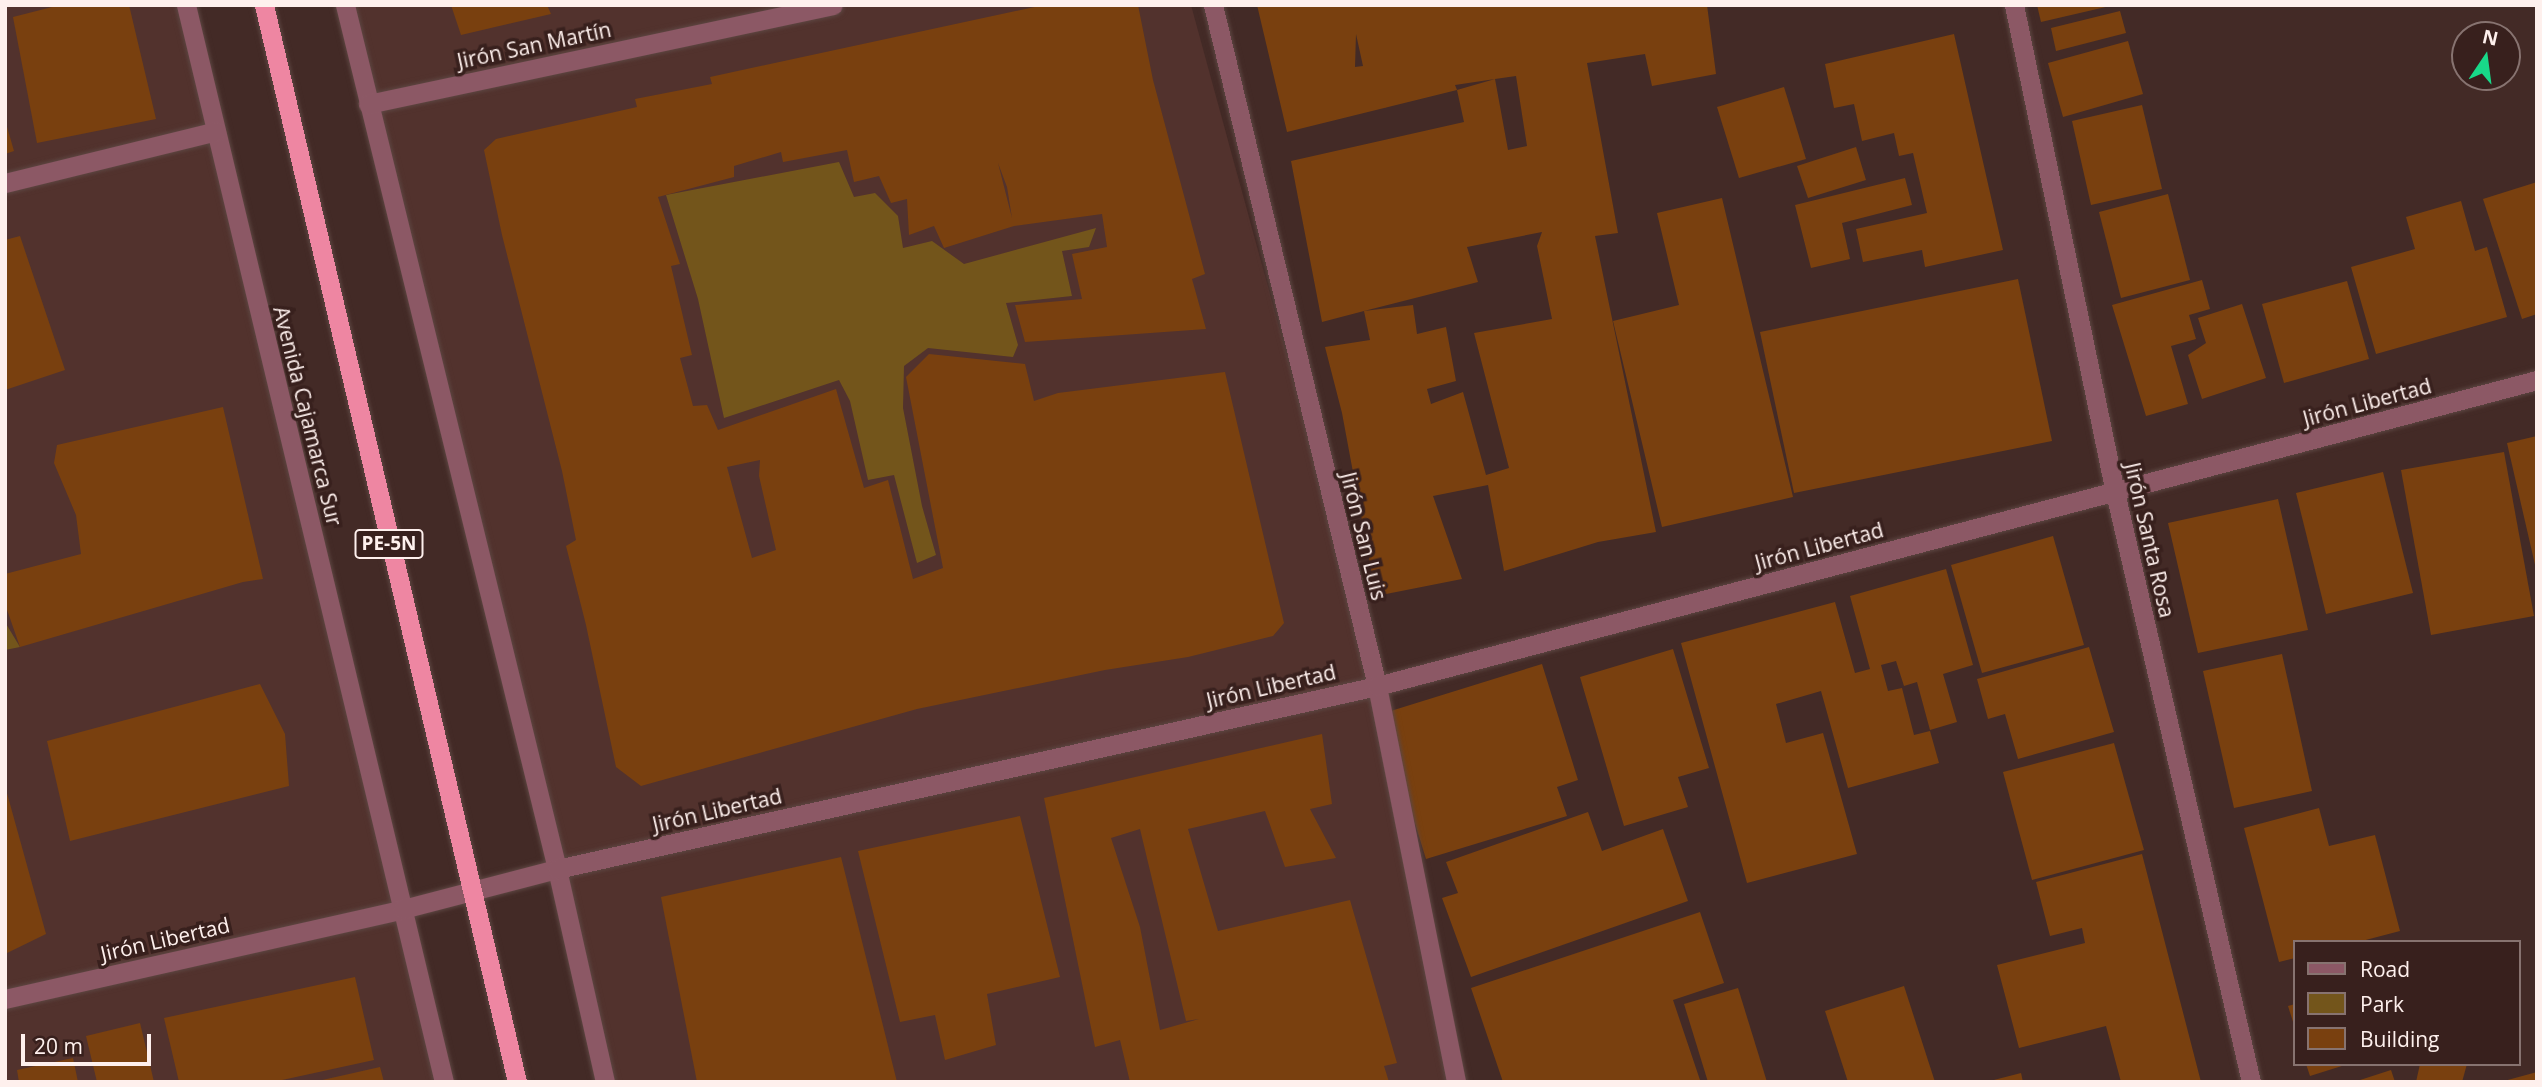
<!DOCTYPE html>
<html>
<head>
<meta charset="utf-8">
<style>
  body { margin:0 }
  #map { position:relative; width:2542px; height:1087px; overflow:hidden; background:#432a26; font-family:"Open Sans",sans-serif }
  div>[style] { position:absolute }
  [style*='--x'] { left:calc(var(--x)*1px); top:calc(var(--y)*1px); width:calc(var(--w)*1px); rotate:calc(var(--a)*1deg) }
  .built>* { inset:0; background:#52322d }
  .green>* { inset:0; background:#73551b }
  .building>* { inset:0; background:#79400f }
  .roads { filter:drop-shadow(0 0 2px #5d4642) drop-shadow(0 0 2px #5d4642) }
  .minor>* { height:19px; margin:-9.5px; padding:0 9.5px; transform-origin:9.5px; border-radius:9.5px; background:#8c5865 }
  .trunk>* { height:19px; margin:-9.5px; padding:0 9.5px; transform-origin:9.5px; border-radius:9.5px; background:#ee86a2 }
  span { translate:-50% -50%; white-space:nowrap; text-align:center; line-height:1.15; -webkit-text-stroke:7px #38201d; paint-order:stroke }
  .shield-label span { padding:2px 5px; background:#38201d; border:2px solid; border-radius:5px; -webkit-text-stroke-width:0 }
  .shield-label { font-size:19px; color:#fef0ed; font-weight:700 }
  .street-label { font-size:21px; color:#fef0ed }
  .frame { position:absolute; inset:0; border:7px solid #fef0ed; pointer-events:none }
  .legend { position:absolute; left:2293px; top:940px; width:228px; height:126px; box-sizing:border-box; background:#38201d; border:2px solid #877370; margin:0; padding:9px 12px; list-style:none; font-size:21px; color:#fef0ed }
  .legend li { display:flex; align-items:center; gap:14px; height:35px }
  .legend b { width:35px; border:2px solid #877370 }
  .north { position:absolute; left:2451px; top:21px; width:70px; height:70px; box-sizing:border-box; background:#38201d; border:2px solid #877370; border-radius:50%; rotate:13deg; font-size:19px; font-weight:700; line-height:28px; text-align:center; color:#fef0ed }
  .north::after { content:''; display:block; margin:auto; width:24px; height:32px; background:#18d989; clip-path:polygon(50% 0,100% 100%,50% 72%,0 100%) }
  .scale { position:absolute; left:21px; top:1034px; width:130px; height:32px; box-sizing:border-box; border:4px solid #fef0ed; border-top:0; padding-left:9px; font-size:21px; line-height:24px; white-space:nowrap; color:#fef0ed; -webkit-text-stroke:5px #38201d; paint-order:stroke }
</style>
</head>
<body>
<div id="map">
  <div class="built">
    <div style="clip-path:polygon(5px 5px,184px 5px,443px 1082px,5px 1082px)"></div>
    <div style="clip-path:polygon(353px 5px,1191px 5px,1377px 686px,1466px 1082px,613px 1082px)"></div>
  </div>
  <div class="green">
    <div style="clip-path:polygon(839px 162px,854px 197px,875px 193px,898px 216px,903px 248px,932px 241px,964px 264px,1096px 228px,1089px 247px,1062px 251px,1072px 296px,1006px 303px,1018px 345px,1013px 357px,928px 348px,904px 366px,903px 408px,922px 506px,936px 555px,917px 563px,894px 475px,868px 480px,850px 401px,839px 380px,724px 418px,698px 299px,666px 195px)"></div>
    <div style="clip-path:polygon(5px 622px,20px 647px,5px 650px)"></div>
  </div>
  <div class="building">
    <div style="clip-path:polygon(60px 5px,129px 5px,156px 119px,37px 143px,13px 17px)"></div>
    <div style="clip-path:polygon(451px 5px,547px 5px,551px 14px,461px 35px)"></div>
    <div style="clip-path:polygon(evenodd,1044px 5px,1138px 5px,1153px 80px,1205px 274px,1192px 279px,1206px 329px,1025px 342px,1015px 305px,1082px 299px,1072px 254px,1107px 247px,1102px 214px,1014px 226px,944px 248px,934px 226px,909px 235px,907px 199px,891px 203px,879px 176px,854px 182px,847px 150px,783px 162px,781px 152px,734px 166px,734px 177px,658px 197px,680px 264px,671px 266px,692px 355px,680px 358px,693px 406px,707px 405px,718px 430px,836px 389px,864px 488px,888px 480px,913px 579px,943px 568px,906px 377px,929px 354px,1025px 364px,1034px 401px,1058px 393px,1225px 372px,1284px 623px,1273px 636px,1188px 657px,1105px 670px,917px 709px,641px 786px,616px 767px,586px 625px,566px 546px,576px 540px,562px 471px,502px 235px,484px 150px,496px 139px,637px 107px,635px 99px,712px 84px,710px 77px,1044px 5px,998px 163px,1007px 187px,1012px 218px,998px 163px,1044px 5px,760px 460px,759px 476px,776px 550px,752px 558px,727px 467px,760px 460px)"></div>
    <div style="clip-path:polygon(evenodd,1257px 5px,1707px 5px,1716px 74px,1652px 86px,1645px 54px,1587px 63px,1618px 233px,1595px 236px,1656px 532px,1598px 542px,1504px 571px,1488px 485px,1433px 496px,1462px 579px,1376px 596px,1342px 413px,1325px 347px,1370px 340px,1364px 311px,1322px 322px,1291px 161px,1464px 122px,1457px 90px,1495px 79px,1455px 85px,1457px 90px,1287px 132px,1257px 5px,1356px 34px,1363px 66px,1355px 67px,1356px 34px,1257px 5px,1516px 76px,1527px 146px,1508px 150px,1495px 79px,1516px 76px,1257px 5px,1542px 232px,1537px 246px,1552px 319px,1474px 333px,1509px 468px,1486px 475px,1463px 392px,1431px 404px,1427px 389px,1456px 381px,1446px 327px,1417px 334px,1413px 305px,1364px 311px,1478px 282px,1467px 247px,1542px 232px)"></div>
    <div style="clip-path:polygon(2037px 5px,2110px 5px,2110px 6px,2041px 22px)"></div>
    <div style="clip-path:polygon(2120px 11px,2126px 33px,2056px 51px,2051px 28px)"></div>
    <div style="clip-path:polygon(1954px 34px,2003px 250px,1925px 267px,1922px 250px,1863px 262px,1856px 229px,1927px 213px,1913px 153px,1899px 156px,1894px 133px,1862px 141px,1854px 104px,1834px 108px,1825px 64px)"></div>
    <div style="clip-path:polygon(2128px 41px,2143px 94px,2063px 117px,2048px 63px)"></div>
    <div style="clip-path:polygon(1784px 87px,1806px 159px,1739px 178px,1717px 107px)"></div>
    <div style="clip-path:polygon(2142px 105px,2162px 189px,2091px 205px,2072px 121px)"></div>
    <div style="clip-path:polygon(5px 120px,14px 151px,5px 154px)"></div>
    <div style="clip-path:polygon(1856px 147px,1866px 180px,1808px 198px,1797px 166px)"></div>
    <div style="clip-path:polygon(1905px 178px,1912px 205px,1842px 223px,1850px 259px,1811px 268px,1795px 205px)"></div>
    <div style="clip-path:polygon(2537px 182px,2537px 314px,2522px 319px,2483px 199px)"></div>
    <div style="clip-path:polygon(2168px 194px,2190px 280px,2121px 298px,2099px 212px)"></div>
    <div style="clip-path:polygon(1722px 198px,1793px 497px,1662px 527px,1613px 321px,1679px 305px,1657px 213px)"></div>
    <div style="clip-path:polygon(2461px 201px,2475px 251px,2487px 247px,2507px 317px,2376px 354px,2351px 267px,2415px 249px,2406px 217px)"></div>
    <div style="clip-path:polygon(20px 236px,65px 370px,5px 390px,5px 240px)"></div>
    <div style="clip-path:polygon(2018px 279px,2052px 441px,1794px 493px,1760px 332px)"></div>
    <div style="clip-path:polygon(2202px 280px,2210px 309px,2189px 315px,2196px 339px,2171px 346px,2188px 404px,2146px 416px,2112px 305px)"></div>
    <div style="clip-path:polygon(2347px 281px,2369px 359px,2284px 383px,2262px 304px)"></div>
    <div style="clip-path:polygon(2242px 304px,2266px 378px,2202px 399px,2188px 355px,2206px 343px,2198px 318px)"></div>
    <div style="clip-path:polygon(223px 407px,263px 579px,243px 582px,20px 647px,5px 604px,5px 574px,81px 554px,76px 515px,54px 463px,57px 445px)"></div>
    <div style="clip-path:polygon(2537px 436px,2537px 569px,2536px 569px,2507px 443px)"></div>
    <div style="clip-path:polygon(2504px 452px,2534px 616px,2431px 635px,2401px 470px)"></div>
    <div style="clip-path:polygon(2383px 472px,2413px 593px,2326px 614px,2296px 493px)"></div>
    <div style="clip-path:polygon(2278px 499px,2308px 630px,2198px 653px,2168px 523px)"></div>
    <div style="clip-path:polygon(2053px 536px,2084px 645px,1982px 673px,1951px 565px)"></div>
    <div style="clip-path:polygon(1946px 569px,1973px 665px,1943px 674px,1957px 722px,1930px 730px,1917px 682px,1904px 686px,1896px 661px,1881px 665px,1888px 691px,1902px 688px,1914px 735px,1930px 731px,1939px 763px,1848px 788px,1821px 691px,1776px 704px,1786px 743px,1823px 733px,1857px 854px,1747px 883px,1681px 643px,1835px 602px,1855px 673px,1870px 669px,1850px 596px)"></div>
    <div style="clip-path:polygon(2089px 647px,2114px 732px,2018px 759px,2005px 714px,1988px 719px,1977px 679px)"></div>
    <div style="clip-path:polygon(1673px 649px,1709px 768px,1678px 777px,1688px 807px,1624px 826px,1580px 677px)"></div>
    <div style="clip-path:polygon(2282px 654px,2312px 791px,2234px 808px,2203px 671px)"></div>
    <div style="clip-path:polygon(1542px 664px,1578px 780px,1557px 787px,1567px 816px,1426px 859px,1381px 714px)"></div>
    <div style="clip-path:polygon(260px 684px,285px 734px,289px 786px,70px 841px,47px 741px)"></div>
    <div style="clip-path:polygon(evenodd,1322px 734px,1332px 804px,1310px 809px,1336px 858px,1285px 867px,1265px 811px,1188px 829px,1218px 931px,1350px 900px,1397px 1063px,1384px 1066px,1389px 1082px,1130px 1082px,1120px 1040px,1095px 1047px,1044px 798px,1322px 734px,1140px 829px,1186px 1021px,1199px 1019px,1160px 1030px,1140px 927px,1111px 838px,1140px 829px)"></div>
    <div style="clip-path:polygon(2114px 743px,2144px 850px,2032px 880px,2003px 772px)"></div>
    <div style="clip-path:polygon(5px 786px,46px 934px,5px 954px)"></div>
    <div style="clip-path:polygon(2319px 808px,2329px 846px,2375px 835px,2400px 931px,2358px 942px,2295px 942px,2295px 958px,2279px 962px,2244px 828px)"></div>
    <div style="clip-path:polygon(1588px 812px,1602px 851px,1663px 829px,1688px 901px,1471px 977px,1442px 898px,1458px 893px,1446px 862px)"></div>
    <div style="clip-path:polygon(1020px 816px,1060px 977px,987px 994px,996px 1045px,945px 1060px,935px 1015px,900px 1022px,858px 851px)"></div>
    <div style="clip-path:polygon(2142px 854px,2201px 1082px,2121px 1082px,2106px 1026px,2019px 1048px,1997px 965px,2085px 943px,2082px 928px,2050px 936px,2036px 882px)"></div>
    <div style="clip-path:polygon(841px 857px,897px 1082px,697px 1082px,661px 897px)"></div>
    <div style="clip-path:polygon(1700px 912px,1724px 983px,1673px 1000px,1700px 1080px,1503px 1082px,1471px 988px)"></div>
    <div style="clip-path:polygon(355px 977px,374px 1060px,273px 1082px,179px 1082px,164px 1018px)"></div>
    <div style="clip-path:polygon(1904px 986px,1935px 1082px,1848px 1082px,1825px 1011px)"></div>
    <div style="clip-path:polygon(1738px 988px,1767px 1082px,1708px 1082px,1684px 1004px)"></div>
    <div style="clip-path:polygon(2295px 1004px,2295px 1028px,2288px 1006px)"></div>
    <div style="clip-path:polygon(140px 1023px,154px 1082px,97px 1082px,86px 1036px)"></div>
    <div style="clip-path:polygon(73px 1058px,78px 1082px,19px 1082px,17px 1070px)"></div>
    <div style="clip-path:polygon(2306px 1064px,2345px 1064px,2345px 1065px,2310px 1076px)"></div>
    <div style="clip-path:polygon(2420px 1064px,2467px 1064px,2462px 1082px,2416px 1082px)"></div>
    <div style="clip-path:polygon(380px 1067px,384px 1082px,318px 1082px,318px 1081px)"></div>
    <div style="clip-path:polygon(2391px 1070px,2395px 1082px,2357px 1082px,2357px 1081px)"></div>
    <div style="clip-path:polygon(2537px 1072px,2537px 1082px,2504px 1082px,2504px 1081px)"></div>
    <div style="clip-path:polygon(2021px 1073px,2023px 1082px,1990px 1082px,1990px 1081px)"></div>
  </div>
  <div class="roads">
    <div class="minor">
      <div style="--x:186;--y:5;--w:1107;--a:76.53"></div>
      <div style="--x:345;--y:5;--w:890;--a:76.21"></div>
      <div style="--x:557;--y:869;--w:218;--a:77.3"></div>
      <div style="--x:1213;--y:5;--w:700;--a:76.46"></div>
      <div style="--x:1377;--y:686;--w:404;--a:78.7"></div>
      <div style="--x:2014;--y:5;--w:497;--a:78.3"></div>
      <div style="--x:2115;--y:492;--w:605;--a:77.02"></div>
      <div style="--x:368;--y:104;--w:475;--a:-12"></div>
      <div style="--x:5;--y:183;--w:217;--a:-13.8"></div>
      <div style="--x:5;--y:999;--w:408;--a:-12.7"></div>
      <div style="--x:403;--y:909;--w:159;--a:-14.6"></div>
      <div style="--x:557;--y:869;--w:840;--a:-12.58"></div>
      <div style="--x:1377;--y:686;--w:1200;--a:-14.78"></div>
    </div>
    <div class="trunk">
      <div style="--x:264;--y:5;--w:1106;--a:76.78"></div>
    </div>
  </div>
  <div class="shield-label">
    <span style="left:389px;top:544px">PE-5N</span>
  </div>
  <div class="street-label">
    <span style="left:534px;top:45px;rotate:-12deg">Jirón San Martín</span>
    <span style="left:2367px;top:402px;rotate:-15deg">Jirón Libertad</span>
    <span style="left:308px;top:416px;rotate:76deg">Avenida Cajamarca Sur</span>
    <span style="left:1364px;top:536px;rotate:76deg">Jirón San Luis</span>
    <span style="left:2150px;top:540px;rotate:77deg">Jirón Santa Rosa</span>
    <span style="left:1819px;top:546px;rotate:-15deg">Jirón Libertad</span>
    <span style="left:1271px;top:686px;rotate:-13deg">Jirón Libertad</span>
    <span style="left:717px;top:810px;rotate:-13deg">Jirón Libertad</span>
    <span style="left:165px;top:939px;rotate:-13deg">Jirón Libertad</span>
  </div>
  <div class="frame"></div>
  <ul class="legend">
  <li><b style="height:9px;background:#8c5865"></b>Road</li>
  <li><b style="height:19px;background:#73551b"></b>Park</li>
  <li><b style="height:19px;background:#79400f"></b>Building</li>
  </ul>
  <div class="north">N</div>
  <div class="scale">20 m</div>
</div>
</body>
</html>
